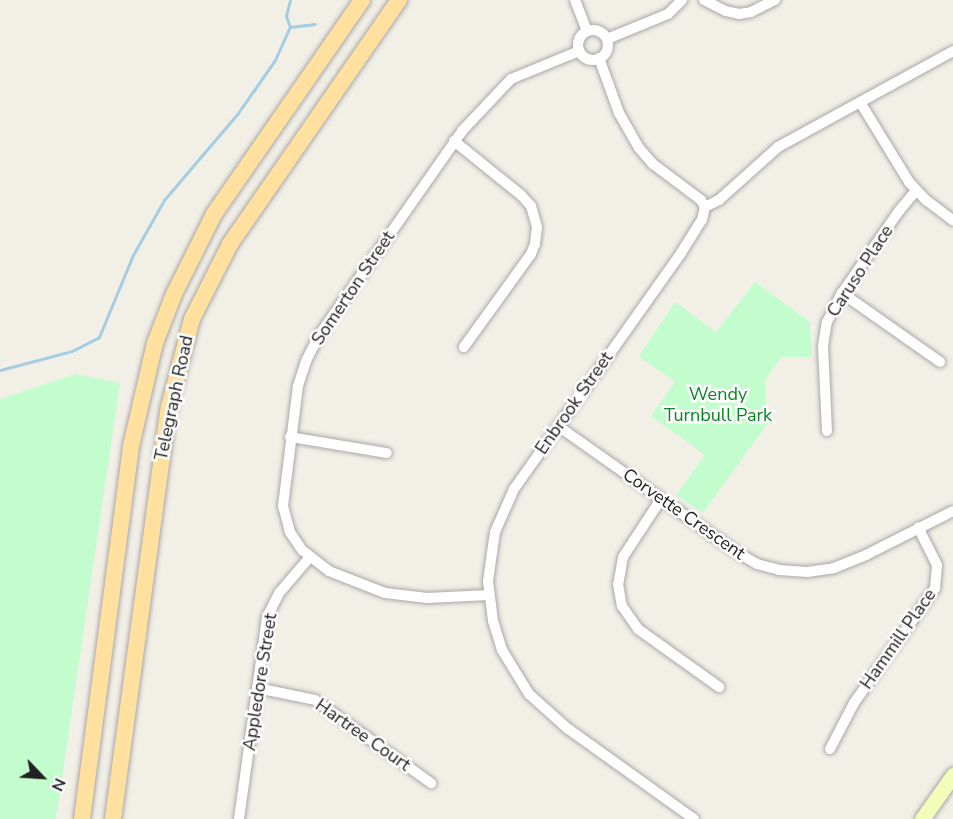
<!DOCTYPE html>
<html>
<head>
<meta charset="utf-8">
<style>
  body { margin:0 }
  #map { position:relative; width:953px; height:819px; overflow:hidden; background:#f2efe7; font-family:"Nunito Sans",sans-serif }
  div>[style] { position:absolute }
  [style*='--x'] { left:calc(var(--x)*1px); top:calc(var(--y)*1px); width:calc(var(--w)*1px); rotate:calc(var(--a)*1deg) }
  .park>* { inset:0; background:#c3fdce }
  .stream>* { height:3px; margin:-1.5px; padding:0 1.5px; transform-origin:1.5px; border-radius:1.5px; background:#a5cde1 }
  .roads { filter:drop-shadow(0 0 2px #a8a8a8) drop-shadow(0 0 2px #a8a8a8) }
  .street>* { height:10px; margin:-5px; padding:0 5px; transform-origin:5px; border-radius:5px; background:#fff }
  .street>.ring { margin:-5px; padding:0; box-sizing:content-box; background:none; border:10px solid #fff; border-radius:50% }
  .secondary>* { height:15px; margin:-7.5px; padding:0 7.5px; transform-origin:7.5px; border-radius:7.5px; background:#f2fdb9 }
  .primary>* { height:16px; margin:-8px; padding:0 8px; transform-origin:8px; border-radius:8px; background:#ffe09e }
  span { translate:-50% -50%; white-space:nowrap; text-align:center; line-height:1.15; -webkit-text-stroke:5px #fff; paint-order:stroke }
  .street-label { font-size:18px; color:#212121 }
  .park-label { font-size:18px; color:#05881f }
  .north { position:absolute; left:12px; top:747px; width:60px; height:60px; -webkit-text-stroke:4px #fff; paint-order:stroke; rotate:115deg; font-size:16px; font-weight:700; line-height:24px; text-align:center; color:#212121 }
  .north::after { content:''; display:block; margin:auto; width:21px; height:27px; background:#212121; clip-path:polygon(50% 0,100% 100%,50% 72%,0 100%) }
</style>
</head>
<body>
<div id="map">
  <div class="park">
    <div style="clip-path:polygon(755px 282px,810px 322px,812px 357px,781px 357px,765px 381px,768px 423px,703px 513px,676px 495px,705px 455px,651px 416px,675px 382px,639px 356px,675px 302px,716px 332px)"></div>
    <div style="clip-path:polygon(75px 374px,120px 383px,56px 819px,0 819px,0 399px)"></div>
  </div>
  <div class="stream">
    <div style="--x:290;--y:27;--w:25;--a:-7"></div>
    <div style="--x:0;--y:370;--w:74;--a:-14.8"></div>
    <div style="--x:72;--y:351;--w:30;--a:-27"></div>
    <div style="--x:99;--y:337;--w:89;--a:-67.5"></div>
    <div style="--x:133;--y:255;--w:63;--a:-60.6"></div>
    <div style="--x:164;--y:200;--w:114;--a:-49.6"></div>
    <div style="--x:238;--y:113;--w:65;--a:-55.1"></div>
    <div style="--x:275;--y:60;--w:36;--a:-66"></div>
    <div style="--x:290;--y:27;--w:12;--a:-110"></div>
    <div style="--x:286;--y:16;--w:16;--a:-76"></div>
  </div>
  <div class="roads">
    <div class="street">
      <div style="--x:575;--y:0;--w:33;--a:69"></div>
      <div style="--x:704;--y:0;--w:25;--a:27"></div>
      <div style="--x:726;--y:11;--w:13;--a:13"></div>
      <div style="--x:739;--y:14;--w:12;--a:-9"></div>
      <div style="--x:751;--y:12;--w:27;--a:-27"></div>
      <div class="ring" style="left:578px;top:30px;width:20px;height:20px"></div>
      <div style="--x:607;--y:39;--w:66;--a:-22.3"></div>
      <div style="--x:668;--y:14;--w:20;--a:-45"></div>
      <div style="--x:599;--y:58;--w:59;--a:70"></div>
      <div style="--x:619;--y:113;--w:40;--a:60.3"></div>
      <div style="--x:639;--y:148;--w:21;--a:49"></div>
      <div style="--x:653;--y:164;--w:60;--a:36.9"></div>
      <div style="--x:701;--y:200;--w:8;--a:60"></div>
      <div style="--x:860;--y:102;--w:94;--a:58.5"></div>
      <div style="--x:909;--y:182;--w:25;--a:47"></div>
      <div style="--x:926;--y:200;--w:34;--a:37"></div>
      <div style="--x:454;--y:141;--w:86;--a:38.9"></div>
      <div style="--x:521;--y:195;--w:15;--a:48"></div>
      <div style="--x:531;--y:206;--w:22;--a:74"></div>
      <div style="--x:537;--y:227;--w:17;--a:97"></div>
      <div style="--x:535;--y:244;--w:11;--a:112"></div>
      <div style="--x:531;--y:254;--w:115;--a:125.8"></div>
      <div style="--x:705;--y:207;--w:16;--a:-27"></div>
      <div style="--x:719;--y:200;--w:79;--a:-41.9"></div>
      <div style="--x:778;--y:147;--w:200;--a:-28.7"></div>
      <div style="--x:842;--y:293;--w:120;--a:35.1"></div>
      <div style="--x:558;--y:426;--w:220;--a:35.2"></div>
      <div style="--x:738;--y:553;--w:22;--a:30"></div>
      <div style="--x:757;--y:564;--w:23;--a:15"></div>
      <div style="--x:779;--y:570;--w:28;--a:4"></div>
      <div style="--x:807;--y:572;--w:27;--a:-8"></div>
      <div style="--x:834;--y:568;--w:35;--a:-22"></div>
      <div style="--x:866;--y:555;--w:97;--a:-26.8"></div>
      <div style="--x:827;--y:431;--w:85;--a:-92.7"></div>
      <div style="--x:823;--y:346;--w:24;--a:-81"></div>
      <div style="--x:827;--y:322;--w:33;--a:-63"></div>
      <div style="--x:842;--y:293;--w:100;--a:-55.2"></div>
      <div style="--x:899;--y:211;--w:26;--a:-50"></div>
      <div style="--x:290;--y:437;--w:98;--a:9.4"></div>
      <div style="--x:661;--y:499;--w:69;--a:123.2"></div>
      <div style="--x:623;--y:557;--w:27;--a:100"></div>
      <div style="--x:618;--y:584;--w:22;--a:80"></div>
      <div style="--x:622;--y:606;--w:28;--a:55"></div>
      <div style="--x:638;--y:629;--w:100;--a:35.6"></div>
      <div style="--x:489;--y:595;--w:62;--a:177.2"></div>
      <div style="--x:427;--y:598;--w:42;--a:-173.2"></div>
      <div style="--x:385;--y:593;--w:60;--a:-158.6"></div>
      <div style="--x:329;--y:571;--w:34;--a:-142"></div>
      <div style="--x:302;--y:550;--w:22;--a:-124"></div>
      <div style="--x:290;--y:532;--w:27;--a:-105"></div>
      <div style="--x:283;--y:506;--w:121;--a:-82.9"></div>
      <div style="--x:298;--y:386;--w:28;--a:-72"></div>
      <div style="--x:307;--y:359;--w:28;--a:-63"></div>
      <div style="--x:320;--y:334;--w:248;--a:-55"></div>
      <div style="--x:462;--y:131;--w:71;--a:-46.7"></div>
      <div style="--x:511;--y:79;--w:74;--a:-22.4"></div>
      <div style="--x:257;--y:688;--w:59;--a:11.7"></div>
      <div style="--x:315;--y:700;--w:143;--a:35.6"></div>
      <div style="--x:830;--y:749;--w:52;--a:-62.4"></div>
      <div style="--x:854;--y:703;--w:141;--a:-54.8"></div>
      <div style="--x:935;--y:588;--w:23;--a:-85"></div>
      <div style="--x:937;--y:565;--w:42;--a:-116.6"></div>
      <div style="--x:239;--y:819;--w:204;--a:-82.1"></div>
      <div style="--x:267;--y:617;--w:28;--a:-63"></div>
      <div style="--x:280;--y:592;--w:46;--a:-49.4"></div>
      <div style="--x:694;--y:819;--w:156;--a:-144.4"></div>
      <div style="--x:567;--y:728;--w:51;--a:-138.2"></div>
      <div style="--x:529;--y:694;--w:52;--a:-121.5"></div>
      <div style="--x:502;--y:650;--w:30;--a:-107"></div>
      <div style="--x:493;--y:621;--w:40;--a:-97.1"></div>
      <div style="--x:488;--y:581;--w:49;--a:-81.9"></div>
      <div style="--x:495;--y:532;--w:47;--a:-66.2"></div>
      <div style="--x:514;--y:489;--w:289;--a:-54.7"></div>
      <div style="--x:681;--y:253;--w:39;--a:-58"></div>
      <div style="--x:702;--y:220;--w:13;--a:-77"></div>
    </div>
    <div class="secondary">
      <div style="--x:922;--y:819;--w:54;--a:-54.8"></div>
    </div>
    <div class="primary">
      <div style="--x:82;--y:819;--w:376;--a:-82.5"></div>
      <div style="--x:131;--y:446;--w:106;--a:-76.9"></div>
      <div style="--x:155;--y:343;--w:53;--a:-68.8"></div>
      <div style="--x:174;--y:294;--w:89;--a:-63.4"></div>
      <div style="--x:214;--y:214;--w:260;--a:-55.3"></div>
      <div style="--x:113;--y:819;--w:416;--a:-82.3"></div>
      <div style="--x:169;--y:407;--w:91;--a:-75.4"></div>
      <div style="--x:192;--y:319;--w:84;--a:-63.1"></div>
      <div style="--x:230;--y:244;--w:297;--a:-55.3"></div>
    </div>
  </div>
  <div class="street-label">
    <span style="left:860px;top:271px;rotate:-57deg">Caruso Place</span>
    <span style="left:353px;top:288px;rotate:-56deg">Somerton Street</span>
    <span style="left:174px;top:398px;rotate:-78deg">Telegraph Road</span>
    <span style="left:574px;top:403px;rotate:-55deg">Enbrook Street</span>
    <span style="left:684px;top:514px;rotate:35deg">Corvette Crescent</span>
    <span style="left:898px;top:639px;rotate:-55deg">Hammill Place</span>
    <span style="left:260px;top:682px;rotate:-81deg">Appledore Street</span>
    <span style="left:363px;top:735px;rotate:35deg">Hartree Court</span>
  </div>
  <div class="park-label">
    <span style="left:718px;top:405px">Wendy<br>Turnbull Park</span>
  </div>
  <div class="north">N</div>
</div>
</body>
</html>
